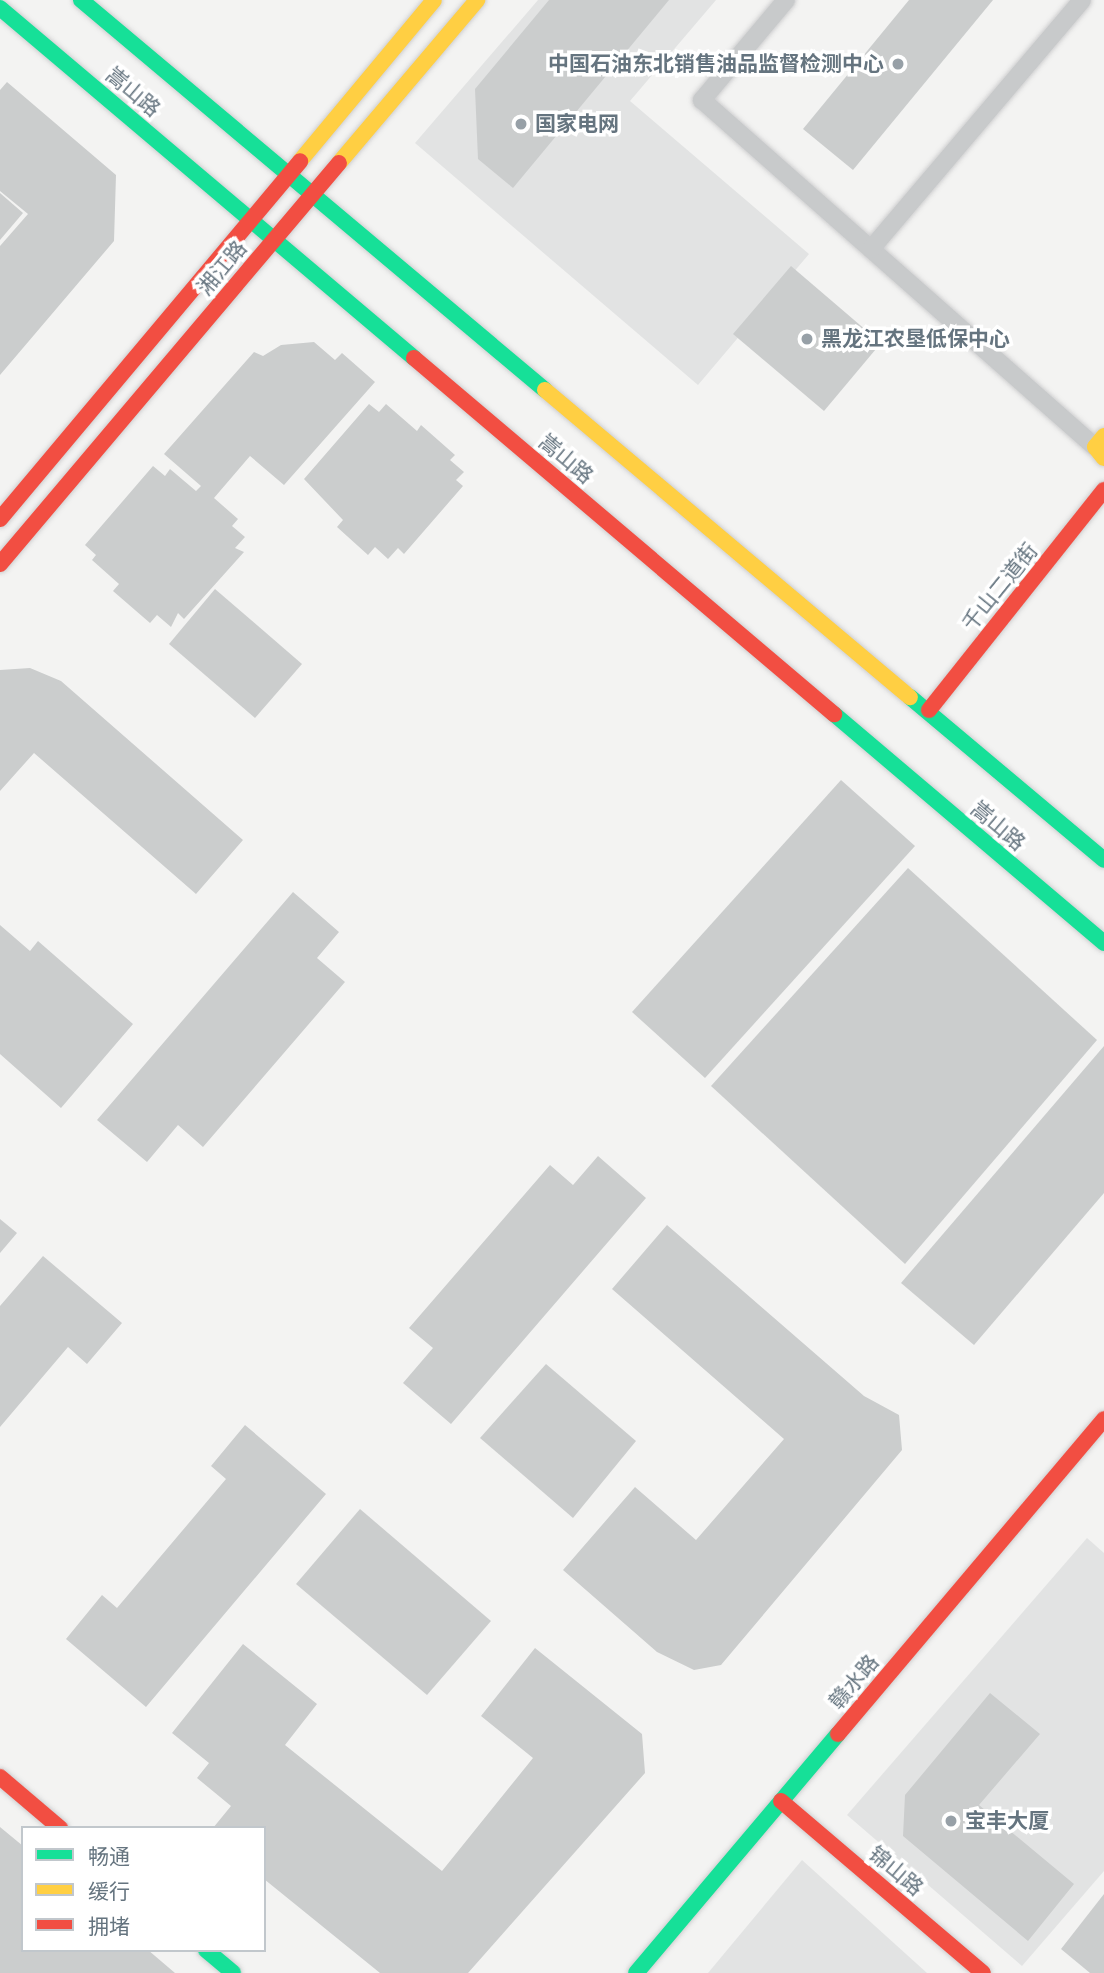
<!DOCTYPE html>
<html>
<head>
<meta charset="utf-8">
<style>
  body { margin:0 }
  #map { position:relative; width:1104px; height:1973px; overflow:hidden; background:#f3f3f2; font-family:"DejaVu Sans","Noto Sans SC",sans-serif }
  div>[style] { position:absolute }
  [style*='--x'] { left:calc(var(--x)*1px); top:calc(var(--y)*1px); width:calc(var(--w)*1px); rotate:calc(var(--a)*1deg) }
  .built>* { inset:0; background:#e2e3e3 }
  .building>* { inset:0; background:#cbcdcd }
  .roads { filter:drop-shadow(0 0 2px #cfcfd0) drop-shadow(0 0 2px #cfcfd0) }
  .lane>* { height:18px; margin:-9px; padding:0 9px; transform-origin:9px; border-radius:9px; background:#c8cacb }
  .fast>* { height:16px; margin:-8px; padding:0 8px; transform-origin:8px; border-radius:8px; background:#16e098 }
  .slow>* { height:16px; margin:-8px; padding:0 8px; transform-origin:8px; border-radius:8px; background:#ffcf43 }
  .jam>* { height:16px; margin:-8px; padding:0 8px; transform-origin:8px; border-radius:8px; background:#f24e42 }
  .dots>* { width:19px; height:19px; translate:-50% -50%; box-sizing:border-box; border:4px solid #fff; border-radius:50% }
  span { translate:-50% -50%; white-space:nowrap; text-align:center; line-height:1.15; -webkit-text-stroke:7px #fff; paint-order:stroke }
  .poi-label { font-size:21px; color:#65747f; font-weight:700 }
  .right { translate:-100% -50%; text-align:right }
  .left { translate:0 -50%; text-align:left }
  .street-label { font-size:21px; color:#65747f }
  .legend { position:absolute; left:21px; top:1826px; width:245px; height:126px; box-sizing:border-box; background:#fff; border:2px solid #c1c7cc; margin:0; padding:9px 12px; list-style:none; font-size:21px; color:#65747f }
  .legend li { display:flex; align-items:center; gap:14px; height:35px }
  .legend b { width:35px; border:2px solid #c1c7cc }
</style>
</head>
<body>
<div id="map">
  <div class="built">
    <div style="clip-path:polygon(538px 0,716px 0,630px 101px,809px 254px,698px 385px,415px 143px)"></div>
    <div style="clip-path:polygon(1087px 1538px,1104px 1553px,1104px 1871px,1022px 1966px,847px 1815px)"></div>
    <div style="clip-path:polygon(802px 1860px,927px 1973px,708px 1973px)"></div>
  </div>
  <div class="building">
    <div style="clip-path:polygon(549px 0,669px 0,513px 188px,478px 159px,475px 89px)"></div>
    <div style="clip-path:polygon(909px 0,993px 0,853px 170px,803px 129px)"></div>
    <div style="clip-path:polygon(7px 82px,116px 175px,114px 241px,0 375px,0 246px,28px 214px,0 191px,0 90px)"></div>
    <div style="clip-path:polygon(0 193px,23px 213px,0 240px)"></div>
    <div style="clip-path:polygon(791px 266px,881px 343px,824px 411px,733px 334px)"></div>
    <div style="clip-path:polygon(314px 342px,335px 360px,342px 353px,375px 382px,284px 485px,250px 456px,214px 498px,238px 519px,232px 526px,245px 537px,235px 548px,244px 552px,184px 619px,178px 613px,171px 627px,157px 615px,150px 623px,113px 591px,119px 584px,92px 560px,96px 555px,85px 545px,153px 466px,165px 476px,170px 469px,196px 491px,201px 486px,164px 454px,254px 352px,263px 356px,281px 345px)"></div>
    <div style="clip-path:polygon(369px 404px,379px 412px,386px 404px,417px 431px,421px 425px,455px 455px,450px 460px,464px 472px,456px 480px,463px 486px,404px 554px,398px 548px,388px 559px,375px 547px,368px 555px,337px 527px,343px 520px,304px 479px)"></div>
    <div style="clip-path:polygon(215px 589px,302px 664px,255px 718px,169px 644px)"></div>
    <div style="clip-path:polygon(30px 668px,61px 681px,243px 840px,196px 894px,34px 753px,0 791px,0 670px)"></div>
    <div style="clip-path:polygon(841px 780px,915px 846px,705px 1078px,632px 1012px)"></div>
    <div style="clip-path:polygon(908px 868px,1097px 1040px,905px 1264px,711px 1086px)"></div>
    <div style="clip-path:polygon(293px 892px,339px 932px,317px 958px,345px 982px,203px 1147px,178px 1125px,147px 1162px,97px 1120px)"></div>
    <div style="clip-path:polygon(0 925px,30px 951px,38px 941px,133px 1024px,61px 1108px,0 1054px)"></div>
    <div style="clip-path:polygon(1104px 1046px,1104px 1193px,974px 1345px,901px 1283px)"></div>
    <div style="clip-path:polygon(598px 1156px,646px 1198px,451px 1424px,403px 1383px,433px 1348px,409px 1328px,550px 1165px,573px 1185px)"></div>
    <div style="clip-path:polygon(0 1219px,17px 1233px,0 1253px)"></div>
    <div style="clip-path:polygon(667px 1225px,864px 1396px,899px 1415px,902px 1450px,721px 1665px,694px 1670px,657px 1652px,563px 1570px,635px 1487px,696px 1540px,784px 1439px,612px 1289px)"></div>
    <div style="clip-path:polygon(43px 1256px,122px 1323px,87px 1364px,68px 1347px,0 1427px,0 1306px)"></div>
    <div style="clip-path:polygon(546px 1364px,636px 1441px,573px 1518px,480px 1438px)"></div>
    <div style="clip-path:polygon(245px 1425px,326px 1494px,146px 1707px,66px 1639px,102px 1595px,117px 1608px,226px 1479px,211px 1466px)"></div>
    <div style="clip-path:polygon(360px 1509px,491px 1621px,427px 1695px,296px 1584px)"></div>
    <div style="clip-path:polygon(243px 1644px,317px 1704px,285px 1745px,442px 1871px,533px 1758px,481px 1716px,535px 1648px,642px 1734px,645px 1773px,468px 1973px,380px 1973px,264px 1879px,264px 1828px,213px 1828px,231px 1806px,197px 1778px,209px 1763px,172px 1733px)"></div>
    <div style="clip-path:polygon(990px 1693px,1040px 1734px,979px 1805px,1074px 1884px,1028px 1941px,903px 1836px,905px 1795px)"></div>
    <div style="clip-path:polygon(0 1827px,23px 1846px,23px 1950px,148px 1950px,175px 1973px,0 1973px)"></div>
    <div style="clip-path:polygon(1104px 1894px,1104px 1973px,1090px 1973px,1061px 1949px)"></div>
  </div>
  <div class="roads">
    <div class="lane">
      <div style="--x:786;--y:0;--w:131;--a:130"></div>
      <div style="--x:702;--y:100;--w:524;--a:41.44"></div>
      <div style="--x:871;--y:249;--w:326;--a:-49.7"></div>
    </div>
    <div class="fast">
      <div style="--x:81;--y:0;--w:606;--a:40.05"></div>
      <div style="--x:0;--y:8;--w:542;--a:40.21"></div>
      <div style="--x:910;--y:697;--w:253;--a:40"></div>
      <div style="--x:834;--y:714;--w:354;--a:40.3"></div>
      <div style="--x:206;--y:1950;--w:35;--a:40"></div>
      <div style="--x:636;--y:1973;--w:313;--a:-49.8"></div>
    </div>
    <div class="slow">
      <div style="--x:300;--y:161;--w:209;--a:-50.2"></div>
      <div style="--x:339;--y:163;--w:214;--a:-49.7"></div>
      <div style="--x:545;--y:390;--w:477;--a:40.1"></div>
      <div style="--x:1104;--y:436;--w:14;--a:129"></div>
      <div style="--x:1095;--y:447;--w:14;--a:51"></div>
    </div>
    <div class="jam">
      <div style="--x:414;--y:358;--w:551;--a:40.29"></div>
      <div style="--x:0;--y:519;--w:467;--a:-50"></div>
      <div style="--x:0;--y:564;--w:525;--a:-49.79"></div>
      <div style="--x:929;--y:710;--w:281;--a:-51.5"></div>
      <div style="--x:838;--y:1734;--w:412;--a:-49.8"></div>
      <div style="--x:0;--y:1777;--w:79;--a:40.4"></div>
      <div style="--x:781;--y:1801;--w:265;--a:40.4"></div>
    </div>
  </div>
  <div class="dots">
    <div style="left:898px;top:64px;background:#97a0a7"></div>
    <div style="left:521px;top:124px;background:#97a0a7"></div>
    <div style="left:807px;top:339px;background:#97a0a7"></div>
    <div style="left:951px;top:1821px;background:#97a0a7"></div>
  </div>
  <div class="poi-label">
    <span class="right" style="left:884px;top:64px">中国石油东北销售油品监督检测中心</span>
    <span class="left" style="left:535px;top:124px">国家电网</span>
    <span class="left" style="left:821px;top:339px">黑龙江农垦低保中心</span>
    <span class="left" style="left:965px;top:1821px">宝丰大厦</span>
  </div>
  <div class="street-label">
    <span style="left:133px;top:92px;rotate:40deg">嵩山路</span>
    <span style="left:222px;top:268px;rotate:-50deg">湘江路</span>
    <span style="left:566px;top:459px;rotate:40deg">嵩山路</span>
    <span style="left:1000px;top:587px;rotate:-51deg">千山二道街</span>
    <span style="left:998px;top:826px;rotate:40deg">嵩山路</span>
    <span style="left:854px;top:1682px;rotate:-50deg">赣水路</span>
    <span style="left:896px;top:1871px;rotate:40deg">锦山路</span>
  </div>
  <ul class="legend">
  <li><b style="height:9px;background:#16e098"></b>畅通</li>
  <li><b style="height:9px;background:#ffcf43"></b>缓行</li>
  <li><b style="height:9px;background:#f24e42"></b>拥堵</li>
  </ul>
</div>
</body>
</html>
